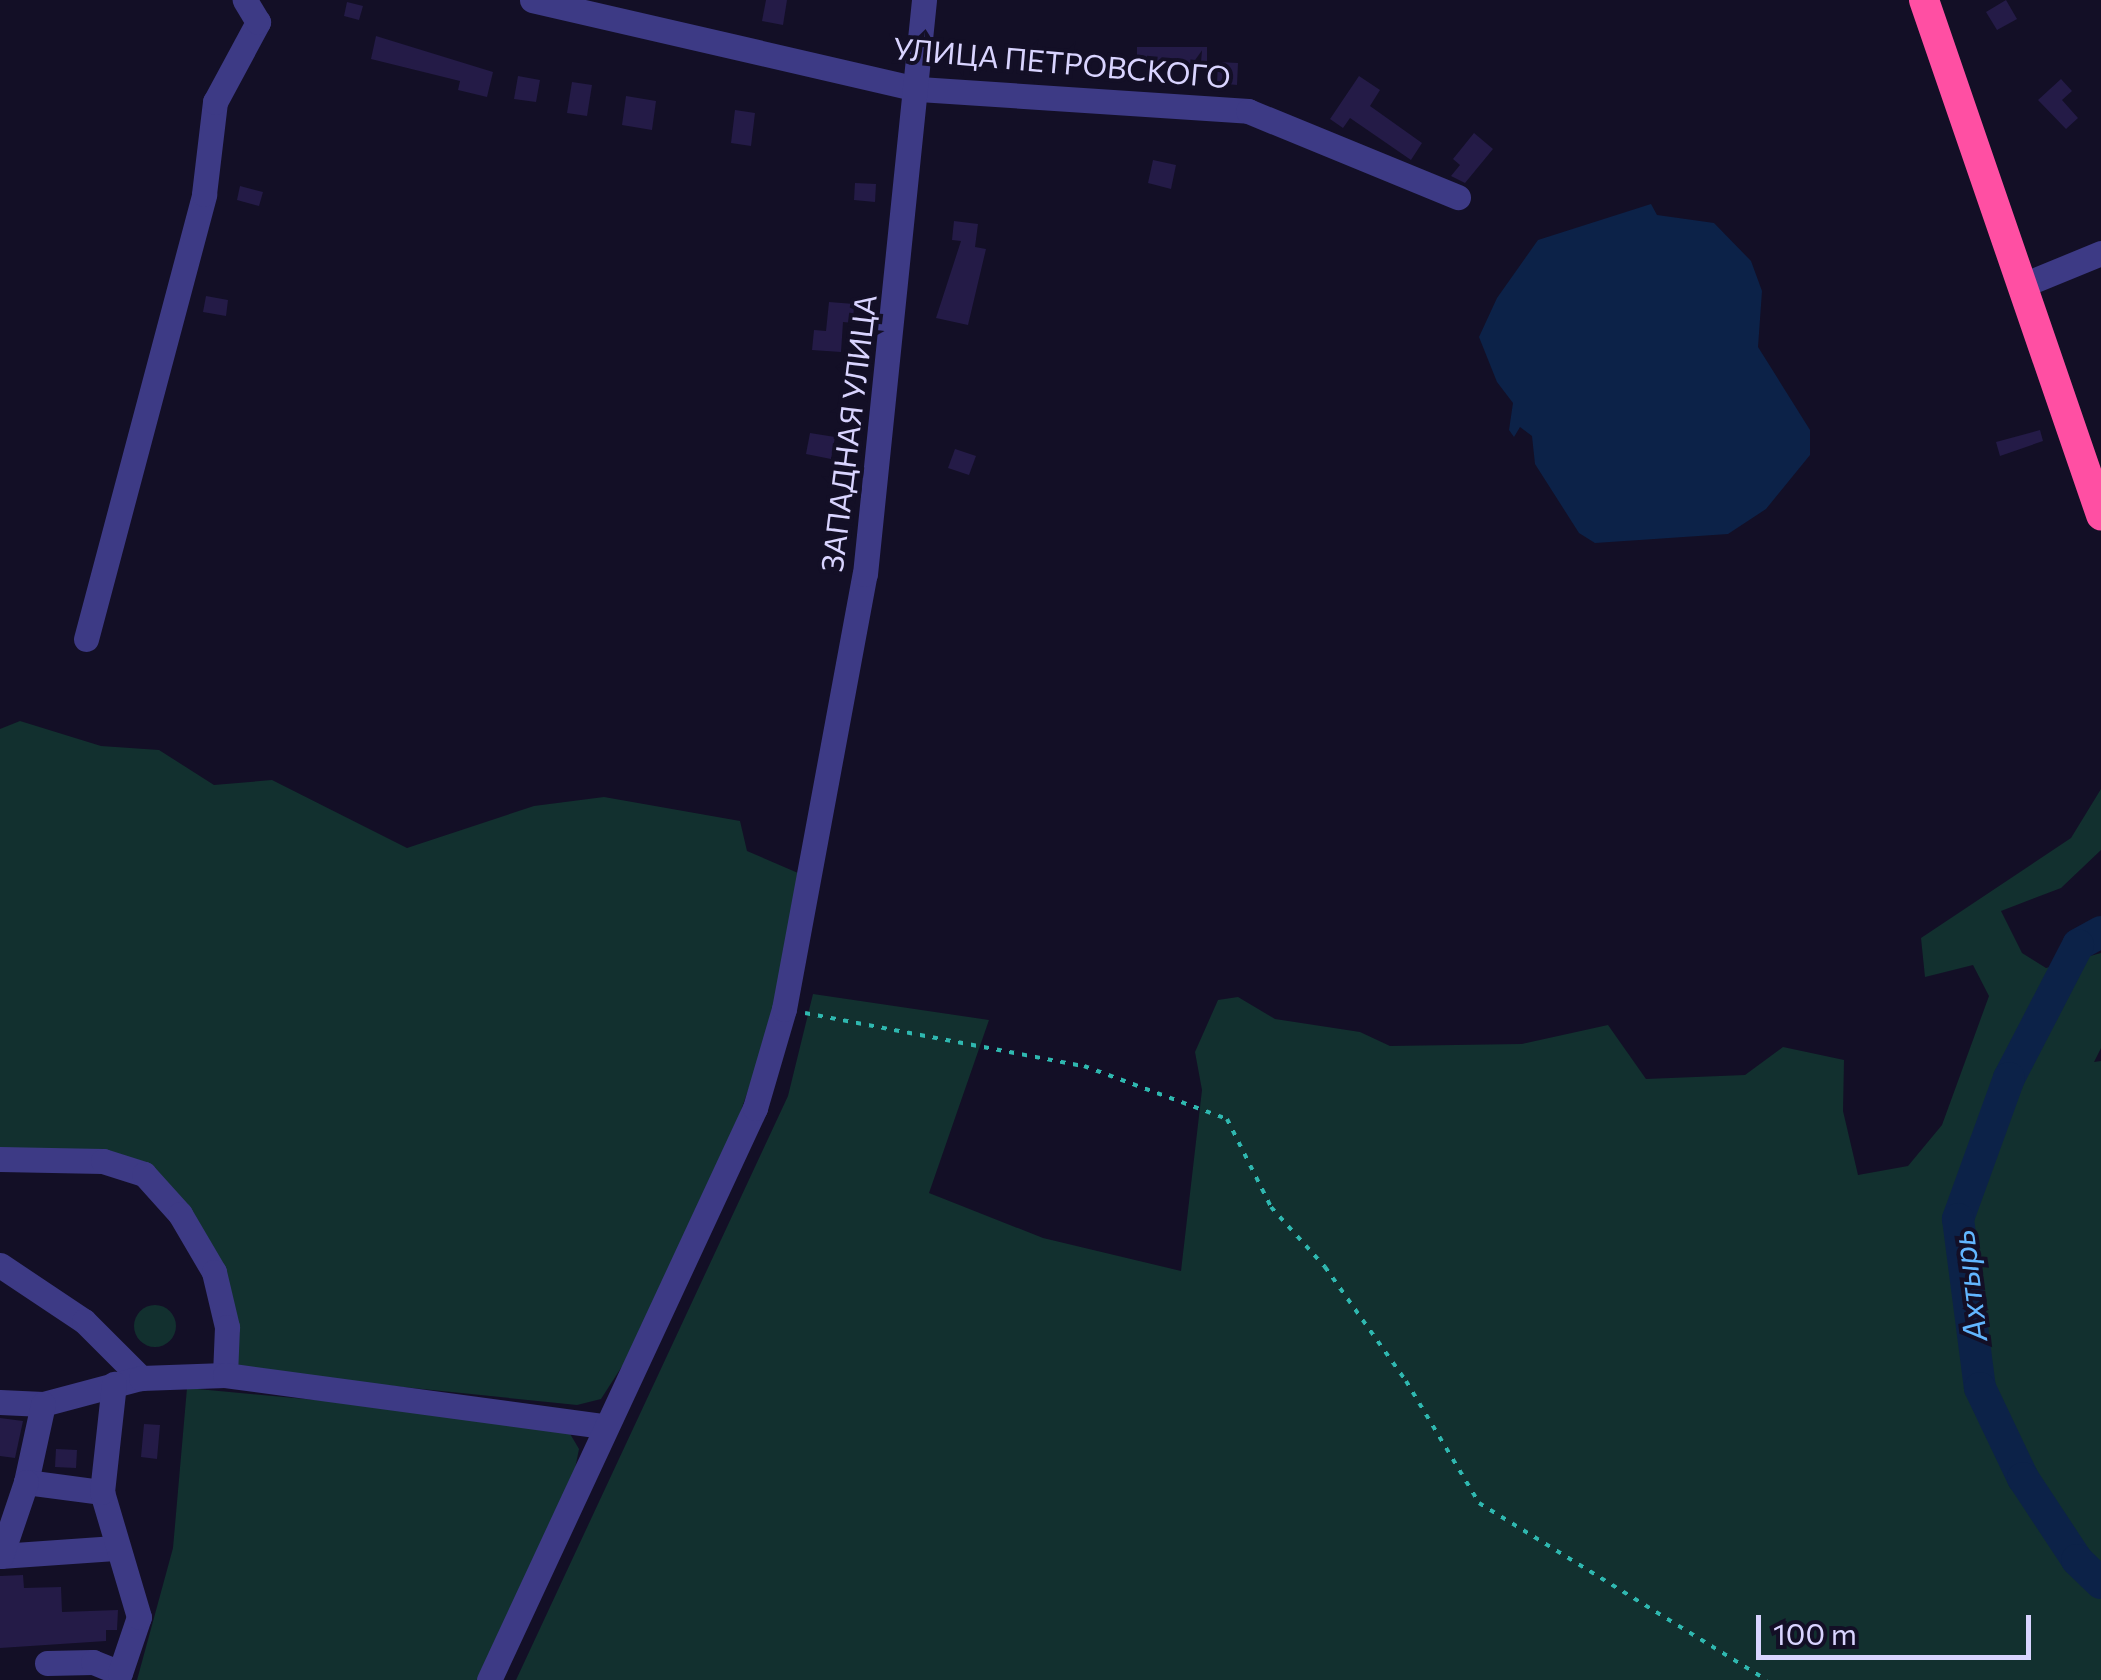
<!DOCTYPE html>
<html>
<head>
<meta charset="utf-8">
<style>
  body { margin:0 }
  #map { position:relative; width:2101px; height:1680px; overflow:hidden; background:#130f26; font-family:Commissioner,sans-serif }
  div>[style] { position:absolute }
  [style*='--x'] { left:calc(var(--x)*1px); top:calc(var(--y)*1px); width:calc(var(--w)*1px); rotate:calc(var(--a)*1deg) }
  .green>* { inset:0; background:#12302f }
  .round { border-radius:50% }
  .water>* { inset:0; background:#0c2248 }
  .river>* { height:32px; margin:-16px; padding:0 16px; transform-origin:16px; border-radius:16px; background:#0c2248 }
  .building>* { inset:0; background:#241b47 }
  .path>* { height:4px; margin-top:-2px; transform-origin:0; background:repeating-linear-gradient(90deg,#2fb8b0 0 5px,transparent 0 13px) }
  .minor>* { height:25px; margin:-12.5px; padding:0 12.5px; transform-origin:12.5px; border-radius:12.5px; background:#3d3a85 }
  .highway>* { height:30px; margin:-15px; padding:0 15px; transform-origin:15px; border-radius:15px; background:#ff4fa3 }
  span { translate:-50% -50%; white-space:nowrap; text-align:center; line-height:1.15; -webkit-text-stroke:8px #130f26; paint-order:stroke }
  .street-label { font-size:30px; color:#d9d4ff }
  .water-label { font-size:32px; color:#62b6ff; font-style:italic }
  .scale { position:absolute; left:1756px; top:1615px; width:275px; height:45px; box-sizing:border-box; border:5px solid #d9d4ff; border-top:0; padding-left:12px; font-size:30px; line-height:35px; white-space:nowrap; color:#d9d4ff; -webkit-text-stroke:8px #130f26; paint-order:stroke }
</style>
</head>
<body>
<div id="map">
  <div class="green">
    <div style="clip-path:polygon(20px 721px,101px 746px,159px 750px,214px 785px,272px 780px,407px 848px,534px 806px,604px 797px,740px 821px,747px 851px,798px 873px,775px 1014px,739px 1116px,626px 1360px,601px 1399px,577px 1405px,238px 1370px,232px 1312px,150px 1167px,0 1148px,0 729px)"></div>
    <div style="clip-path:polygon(2101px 789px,2101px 850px,2061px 888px,2001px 911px,2022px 953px,2046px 968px,2101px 953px,2101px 1048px,2094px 1062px,2101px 1061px,2101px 1680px,516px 1680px,788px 1096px,813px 994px,989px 1020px,929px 1193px,1043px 1238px,1181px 1271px,1202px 1090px,1195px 1052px,1218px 1000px,1238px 997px,1275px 1019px,1360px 1032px,1390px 1046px,1522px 1044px,1608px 1025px,1646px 1079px,1745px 1075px,1783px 1047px,1844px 1060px,1843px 1111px,1858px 1175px,1908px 1166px,1942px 1125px,1989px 996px,1973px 965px,1925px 977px,1921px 938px,2071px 838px)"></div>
    <div class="round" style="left:134px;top:1305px;width:42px;height:42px"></div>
    <div style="clip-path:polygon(187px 1388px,510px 1418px,569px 1432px,579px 1449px,570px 1494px,482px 1680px,137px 1680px,173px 1548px)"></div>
  </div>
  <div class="water">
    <div style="clip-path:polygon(1651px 204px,1657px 215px,1714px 223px,1751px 261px,1762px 291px,1758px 347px,1810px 430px,1810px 455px,1766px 509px,1728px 534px,1595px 543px,1579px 533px,1535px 464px,1532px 436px,1520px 427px,1514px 437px,1509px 430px,1513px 403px,1497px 382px,1479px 337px,1497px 298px,1538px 240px)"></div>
  </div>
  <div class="river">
    <div style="--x:2101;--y:932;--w:26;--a:151"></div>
    <div style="--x:2078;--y:945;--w:150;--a:117.4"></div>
    <div style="--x:2009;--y:1078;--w:150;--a:109.9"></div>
    <div style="--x:1958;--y:1219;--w:170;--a:82.6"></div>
    <div style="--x:1980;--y:1388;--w:100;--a:64.5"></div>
    <div style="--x:2023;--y:1478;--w:98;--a:56.6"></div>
    <div style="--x:2077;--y:1560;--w:33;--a:44"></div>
  </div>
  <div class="building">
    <div style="clip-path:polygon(766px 0,787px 0,783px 25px,762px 21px)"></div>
    <div style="clip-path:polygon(2006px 0,2017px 19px,1997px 30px,1986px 12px)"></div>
    <div style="clip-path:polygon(347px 2px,363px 6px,359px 20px,344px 16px)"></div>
    <div style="clip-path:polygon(376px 36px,493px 72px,487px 97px,458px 90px,460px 81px,371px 59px)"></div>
    <div style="clip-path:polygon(1137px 47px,1207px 47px,1207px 71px,1137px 62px)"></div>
    <div style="clip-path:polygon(1218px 62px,1238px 63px,1237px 85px,1217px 83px)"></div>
    <div style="clip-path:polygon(518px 76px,540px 80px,536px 102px,514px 99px)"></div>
    <div style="clip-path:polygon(1359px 76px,1380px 90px,1370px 106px,1422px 143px,1411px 160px,1350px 118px,1343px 128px,1330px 119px)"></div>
    <div style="clip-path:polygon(2061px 79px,2072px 91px,2062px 100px,2078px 118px,2066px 129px,2038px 100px)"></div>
    <div style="clip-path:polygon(572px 82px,592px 85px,587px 116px,567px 113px)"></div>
    <div style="clip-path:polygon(626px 96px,656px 101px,652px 130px,622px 125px)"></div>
    <div style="clip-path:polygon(735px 110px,755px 113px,751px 146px,731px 143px)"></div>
    <div style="clip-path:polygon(1474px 133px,1493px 149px,1465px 183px,1451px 176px,1460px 165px,1453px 159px)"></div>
    <div style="clip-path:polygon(1153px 160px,1176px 165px,1171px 189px,1148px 183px)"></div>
    <div style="clip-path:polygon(855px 183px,876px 184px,875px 202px,854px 200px)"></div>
    <div style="clip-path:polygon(240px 186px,263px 192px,259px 206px,237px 200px)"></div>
    <div style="clip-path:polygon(954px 221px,978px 224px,975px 247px,986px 249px,968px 325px,936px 318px,961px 241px,952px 240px)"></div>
    <div style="clip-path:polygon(206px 296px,228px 300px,226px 316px,203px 312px)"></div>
    <div style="clip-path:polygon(829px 302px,854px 304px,853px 323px,843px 322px,841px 352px,812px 350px,814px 330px,826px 331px)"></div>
    <div style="clip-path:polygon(2040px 430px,2043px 441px,2000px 456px,1996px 442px)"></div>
    <div style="clip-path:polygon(810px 433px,835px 437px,831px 459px,806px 454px)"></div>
    <div style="clip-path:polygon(955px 449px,976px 456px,969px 475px,948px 468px)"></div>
    <div style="clip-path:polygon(0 1418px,23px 1421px,15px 1458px,0 1456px)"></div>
    <div style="clip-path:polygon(144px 1424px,160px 1425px,157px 1459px,141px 1457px)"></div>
    <div style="clip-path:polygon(56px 1449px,77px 1450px,76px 1468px,55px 1467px)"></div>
    <div style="clip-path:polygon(23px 1575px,24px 1588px,61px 1587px,62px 1612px,118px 1610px,117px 1630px,106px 1630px,106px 1641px,0 1648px,0 1576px)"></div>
  </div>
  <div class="path">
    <div style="--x:805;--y:1013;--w:284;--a:10.8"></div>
    <div style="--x:1084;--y:1066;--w:153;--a:20.3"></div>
    <div style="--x:1227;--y:1119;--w:98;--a:63.4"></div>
    <div style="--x:1271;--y:1207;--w:81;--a:48"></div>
    <div style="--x:1325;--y:1267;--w:140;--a:54.6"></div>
    <div style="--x:1406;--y:1381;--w:142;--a:59.1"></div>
    <div style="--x:1479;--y:1503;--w:338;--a:31.6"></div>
  </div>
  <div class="minor">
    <div style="--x:532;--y:0;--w:397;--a:13"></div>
    <div style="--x:919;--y:89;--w:330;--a:3.8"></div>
    <div style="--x:1248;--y:111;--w:227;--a:22.3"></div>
    <div style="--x:2023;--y:285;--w:84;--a:-22.3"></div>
    <div style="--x:86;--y:639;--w:460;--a:-75.1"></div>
    <div style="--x:204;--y:194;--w:93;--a:-83.2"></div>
    <div style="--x:215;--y:102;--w:91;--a:-61.7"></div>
    <div style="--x:258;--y:22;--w:26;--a:-121"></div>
    <div style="--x:0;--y:1159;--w:103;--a:1.1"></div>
    <div style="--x:103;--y:1161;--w:43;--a:17.6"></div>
    <div style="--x:144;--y:1174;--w:54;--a:48"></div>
    <div style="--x:180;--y:1214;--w:67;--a:59.6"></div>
    <div style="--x:214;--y:1272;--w:57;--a:76.7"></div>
    <div style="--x:227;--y:1327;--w:48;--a:92.4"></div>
    <div style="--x:0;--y:1265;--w:101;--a:33.7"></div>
    <div style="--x:84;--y:1321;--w:81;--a:45"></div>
    <div style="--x:0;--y:1402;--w:43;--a:2.7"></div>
    <div style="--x:43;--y:1404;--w:101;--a:-14.9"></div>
    <div style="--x:141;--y:1378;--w:84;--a:-2"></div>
    <div style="--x:225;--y:1375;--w:382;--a:7.7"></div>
    <div style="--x:43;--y:1404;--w:80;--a:102.3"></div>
    <div style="--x:26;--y:1482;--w:77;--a:7.5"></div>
    <div style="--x:0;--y:1556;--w:115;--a:-4"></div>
    <div style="--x:1;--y:1556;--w:78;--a:-71.3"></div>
    <div style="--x:47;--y:1663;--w:46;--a:-1.2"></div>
    <div style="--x:93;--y:1662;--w:29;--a:22"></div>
    <div style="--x:120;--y:1673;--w:59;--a:-71.3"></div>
    <div style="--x:139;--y:1617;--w:130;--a:-106.5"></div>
    <div style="--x:102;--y:1492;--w:109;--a:-83.7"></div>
    <div style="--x:489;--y:1680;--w:631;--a:-65.06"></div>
    <div style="--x:755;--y:1108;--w:103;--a:-73.7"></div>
    <div style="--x:784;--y:1009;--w:442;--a:-79.5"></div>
    <div style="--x:865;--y:574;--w:577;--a:-84.13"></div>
  </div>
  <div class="highway">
    <div style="--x:1924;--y:0;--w:545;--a:71.03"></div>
  </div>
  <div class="street-label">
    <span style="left:1062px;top:62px;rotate:5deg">УЛИЦА ПЕТРОВСКОГО</span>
    <span style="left:848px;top:433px;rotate:-83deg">ЗАПАДНАЯ УЛИЦА</span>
  </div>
  <div class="water-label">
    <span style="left:1968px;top:1286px;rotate:-97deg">Ахтырь</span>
  </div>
  <div class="scale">100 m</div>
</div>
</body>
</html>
